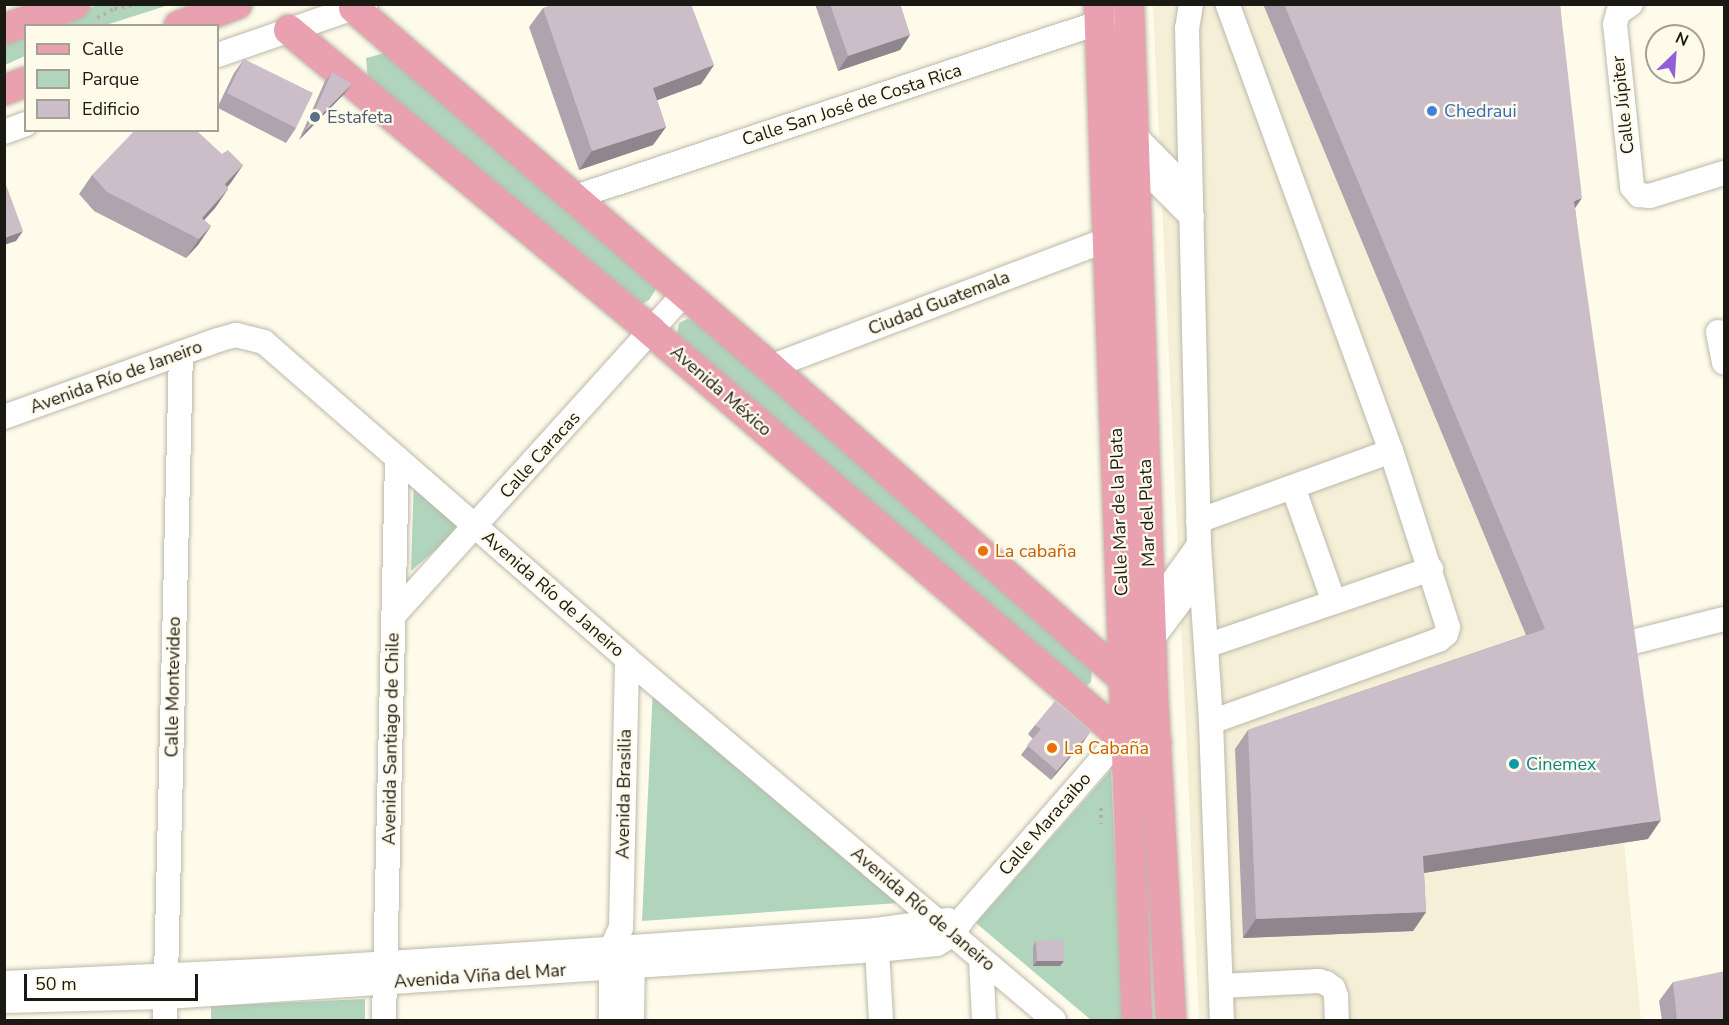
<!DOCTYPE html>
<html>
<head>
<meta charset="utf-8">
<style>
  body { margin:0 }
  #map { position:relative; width:1729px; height:1025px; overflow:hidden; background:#fffbeb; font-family:"Nunito Sans",sans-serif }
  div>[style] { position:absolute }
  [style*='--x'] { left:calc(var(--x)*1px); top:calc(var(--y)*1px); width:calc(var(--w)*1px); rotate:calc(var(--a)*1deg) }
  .built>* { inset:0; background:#f5efd8 }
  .green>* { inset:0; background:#b0d4bc }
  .path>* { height:4px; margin-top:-2px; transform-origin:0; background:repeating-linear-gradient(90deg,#b5b2a5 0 3px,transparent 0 7.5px) }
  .roads { filter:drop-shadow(0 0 2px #bcb9aa) drop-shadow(0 0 2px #bcb9aa) }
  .minor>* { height:24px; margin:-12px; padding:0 12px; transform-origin:12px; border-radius:12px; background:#fff }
  .major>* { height:30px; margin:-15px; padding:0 15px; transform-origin:15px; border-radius:15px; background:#e9a0af }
  .wall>* { inset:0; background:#afa3ad }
  .shaded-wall>* { inset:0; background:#8e858d }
  .building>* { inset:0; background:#cbbec9 }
  .dots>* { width:16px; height:16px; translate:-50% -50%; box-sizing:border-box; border:3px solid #fffbeb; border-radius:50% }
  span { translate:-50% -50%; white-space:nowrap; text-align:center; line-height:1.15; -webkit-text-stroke:4.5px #fffbeb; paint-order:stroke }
  .street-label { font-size:18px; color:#1a1913 }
  .shop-label { font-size:18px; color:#366cbe }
  .left { translate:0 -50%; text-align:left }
  .service-label { font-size:18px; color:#4e5e75 }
  .food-label { font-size:18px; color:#c56008 }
  .culture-label { font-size:18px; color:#0d838f }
  .frame { position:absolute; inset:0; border:6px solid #1a1913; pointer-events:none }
  .legend { position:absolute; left:24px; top:24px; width:195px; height:108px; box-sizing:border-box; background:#fffbeb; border:2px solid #a3a195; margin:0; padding:8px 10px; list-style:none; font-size:18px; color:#1a1913 }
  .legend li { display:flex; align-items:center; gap:12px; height:30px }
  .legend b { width:30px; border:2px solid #a3a195 }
  .north { position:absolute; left:1645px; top:24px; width:60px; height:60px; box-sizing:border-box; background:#fffbeb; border:2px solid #a3a195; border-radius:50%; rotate:25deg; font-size:16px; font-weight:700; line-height:24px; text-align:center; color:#1a1913 }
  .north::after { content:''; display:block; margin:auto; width:21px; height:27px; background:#935fd8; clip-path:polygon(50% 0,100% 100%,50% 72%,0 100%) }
  .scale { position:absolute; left:24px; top:974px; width:174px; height:27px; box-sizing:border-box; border:3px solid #1a1913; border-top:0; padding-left:8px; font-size:18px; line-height:21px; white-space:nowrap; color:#1a1913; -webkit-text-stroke:4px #fffbeb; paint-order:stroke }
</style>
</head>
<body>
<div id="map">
  <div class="built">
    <div style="clip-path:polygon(1153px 5px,1521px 5px,1624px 843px,1641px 1020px,1199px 1020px)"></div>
  </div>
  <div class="green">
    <div style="clip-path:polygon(98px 5px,169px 5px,106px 25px,39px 26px)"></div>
    <div style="clip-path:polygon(25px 30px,25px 56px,5px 65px,4px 37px)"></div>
    <div style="clip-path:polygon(389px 52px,653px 279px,656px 289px,649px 300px,642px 304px,368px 81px,366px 58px)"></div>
    <div style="clip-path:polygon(687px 319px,697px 320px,1092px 668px,1091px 682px,1083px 689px,682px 341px,677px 333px,679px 323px)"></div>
    <div style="clip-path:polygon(414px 477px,467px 523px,411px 571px)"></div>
    <div style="clip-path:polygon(653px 687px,898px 903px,642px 921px)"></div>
    <div style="clip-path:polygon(1111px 770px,1123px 1020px,1091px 1020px,976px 923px)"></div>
    <div style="clip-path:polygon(365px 999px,365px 1020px,211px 1020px,211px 1006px)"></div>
  </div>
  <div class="path">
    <div style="--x:97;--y:18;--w:19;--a:-28"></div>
    <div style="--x:114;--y:9;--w:22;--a:-13"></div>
    <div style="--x:1101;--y:808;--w:16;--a:90"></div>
  </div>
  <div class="roads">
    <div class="minor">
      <div style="--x:1191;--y:4;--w:24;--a:99"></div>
      <div style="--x:1187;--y:28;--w:517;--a:88.67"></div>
      <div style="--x:1199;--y:545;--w:177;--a:86.1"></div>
      <div style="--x:1211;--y:722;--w:298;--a:87.9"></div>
      <div style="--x:1631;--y:4;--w:16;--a:145"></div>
      <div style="--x:1618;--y:13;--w:11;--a:105"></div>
      <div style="--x:1615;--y:24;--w:164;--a:84"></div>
      <div style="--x:1632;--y:187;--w:11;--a:49"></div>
      <div style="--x:1639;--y:195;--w:11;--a:5"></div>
      <div style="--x:1650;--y:196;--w:77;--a:-17.3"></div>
      <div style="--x:218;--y:55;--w:156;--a:-19.1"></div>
      <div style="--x:4;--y:132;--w:23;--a:-20"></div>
      <div style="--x:1133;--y:134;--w:81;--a:45.5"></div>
      <div style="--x:1134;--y:159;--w:82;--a:45"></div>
      <div style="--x:575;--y:197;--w:570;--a:-18.4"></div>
      <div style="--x:1718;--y:332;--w:31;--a:79"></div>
      <div style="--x:770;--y:367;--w:361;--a:-20.7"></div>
      <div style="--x:4;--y:417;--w:227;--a:-19.8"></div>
      <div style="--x:218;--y:340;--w:19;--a:-16"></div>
      <div style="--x:236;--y:335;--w:29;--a:14"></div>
      <div style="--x:264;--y:342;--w:482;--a:41.1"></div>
      <div style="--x:627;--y:659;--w:559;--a:40.21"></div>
      <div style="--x:1293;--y:487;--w:122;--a:70.4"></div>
      <div style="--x:1198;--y:521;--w:205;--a:-19.9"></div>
      <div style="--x:1151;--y:612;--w:82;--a:-54.4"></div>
      <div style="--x:393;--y:616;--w:435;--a:-47.9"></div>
      <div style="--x:1152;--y:639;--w:81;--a:-53"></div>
      <div style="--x:1633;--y:642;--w:94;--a:-14.2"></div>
      <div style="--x:1206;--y:646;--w:238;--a:-18.9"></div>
      <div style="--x:1211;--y:722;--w:242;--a:-19.8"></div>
      <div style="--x:1439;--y:640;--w:9;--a:-41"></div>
      <div style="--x:1446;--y:634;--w:7;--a:-74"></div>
      <div style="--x:1448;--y:627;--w:185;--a:-107.9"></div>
      <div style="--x:1391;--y:451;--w:476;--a:-110.1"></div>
      <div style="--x:877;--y:950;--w:70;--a:86.7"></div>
      <div style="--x:981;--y:959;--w:61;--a:87.2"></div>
      <div style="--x:4;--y:983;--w:277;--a:-2.7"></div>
      <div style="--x:281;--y:970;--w:353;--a:-3.7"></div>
      <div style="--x:633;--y:947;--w:244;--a:-4"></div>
      <div style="--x:876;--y:930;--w:73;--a:-7.9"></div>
      <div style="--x:1221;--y:986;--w:98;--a:-2.9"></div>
      <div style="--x:1319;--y:981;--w:7;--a:16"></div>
      <div style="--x:1326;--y:983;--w:9;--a:36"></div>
      <div style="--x:1333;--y:988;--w:9;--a:69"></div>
      <div style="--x:1336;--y:996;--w:24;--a:88"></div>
      <div style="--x:4;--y:1001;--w:162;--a:-1.4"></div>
      <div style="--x:166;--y:997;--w:713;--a:-3.78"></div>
      <div style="--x:877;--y:950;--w:60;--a:-5.7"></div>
      <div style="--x:937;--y:944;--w:17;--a:-31"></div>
      <div style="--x:952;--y:935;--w:23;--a:-56"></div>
      <div style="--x:965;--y:916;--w:218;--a:-48.9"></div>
      <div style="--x:1108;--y:752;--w:25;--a:-37"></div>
      <div style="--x:165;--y:1020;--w:667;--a:-88.63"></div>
      <div style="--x:384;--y:1020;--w:562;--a:-88.67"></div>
      <div style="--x:611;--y:1020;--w:71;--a:-90"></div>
      <div style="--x:611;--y:949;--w:23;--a:-65"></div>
      <div style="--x:621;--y:928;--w:269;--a:-88.7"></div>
      <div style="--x:632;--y:1020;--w:69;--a:-89.2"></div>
    </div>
    <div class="major">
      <div style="--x:1099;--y:4;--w:1017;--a:87.86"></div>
      <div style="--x:1129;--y:4;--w:692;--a:88.01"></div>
      <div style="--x:1153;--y:696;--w:324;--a:86.8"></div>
      <div style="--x:354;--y:8;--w:549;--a:40.79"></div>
      <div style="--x:770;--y:367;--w:473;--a:41.4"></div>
      <div style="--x:1125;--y:680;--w:32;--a:30"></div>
      <div style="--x:179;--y:26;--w:62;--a:-20.8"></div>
      <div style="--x:4;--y:29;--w:75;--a:-19.4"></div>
      <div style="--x:289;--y:30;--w:471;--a:39.7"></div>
      <div style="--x:651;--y:331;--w:611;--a:40.75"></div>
      <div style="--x:1114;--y:730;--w:16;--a:27"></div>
      <div style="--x:1128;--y:737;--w:29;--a:12"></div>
      <div style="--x:4;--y:90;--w:23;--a:-20"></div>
    </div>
  </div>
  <div class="wall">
    <div style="clip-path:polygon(815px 4px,900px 4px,910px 35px,900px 50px,838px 71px)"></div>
    <div style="clip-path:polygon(1263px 4px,1560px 4px,1575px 208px,1648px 839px,1424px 873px,1426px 912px,1413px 931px,1243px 938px,1235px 749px,1248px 730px,1526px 635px)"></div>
    <div style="clip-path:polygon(543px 8px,714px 65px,701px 84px,657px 100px,666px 127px,653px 145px,579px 170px,529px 27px)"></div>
    <div style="clip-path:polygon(244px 59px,296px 128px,286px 143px,218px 108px,218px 106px,234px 73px)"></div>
    <div style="clip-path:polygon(332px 72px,345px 93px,299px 140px,325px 81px)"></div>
    <div style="clip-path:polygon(222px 154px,243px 165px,227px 187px,228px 189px,215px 208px,204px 220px,211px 226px,198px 245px,186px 258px,94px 211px,79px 194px,92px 175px)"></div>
    <div style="clip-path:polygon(1035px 725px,1084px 741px,1051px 780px,1021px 755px,1033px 739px,1028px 734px)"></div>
    <div style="clip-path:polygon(1036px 941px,1060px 966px,1033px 966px,1033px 946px)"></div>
    <div style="clip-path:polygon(1673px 982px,1725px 1020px,1662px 1020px,1659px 1001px)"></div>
  </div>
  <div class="shaded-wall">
    <div style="clip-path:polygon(910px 35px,900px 50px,838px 71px,848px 56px)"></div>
    <div style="clip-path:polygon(714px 65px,701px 84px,639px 107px,653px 88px)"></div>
    <div style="clip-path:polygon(352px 84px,345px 93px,299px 140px,306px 130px)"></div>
    <div style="clip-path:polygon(666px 127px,653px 145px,579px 170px,592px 151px)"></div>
    <div style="clip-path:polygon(243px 165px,230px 184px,212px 203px,225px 184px)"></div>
    <div style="clip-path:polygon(228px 189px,215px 208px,189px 237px,202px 218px)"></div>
    <div style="clip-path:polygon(1582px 198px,1569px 217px,1574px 201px)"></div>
    <div style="clip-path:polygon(211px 226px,198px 245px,186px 258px,199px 239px)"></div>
    <div style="clip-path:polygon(23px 231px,16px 241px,4px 245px,4px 238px)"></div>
    <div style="clip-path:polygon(1091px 731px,1084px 741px,1051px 780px,1057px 771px)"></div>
    <div style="clip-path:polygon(1661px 820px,1648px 839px,1410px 875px,1423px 856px)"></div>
    <div style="clip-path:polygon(1426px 912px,1413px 931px,1243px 938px,1256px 919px)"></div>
    <div style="clip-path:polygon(1037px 961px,1064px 961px,1060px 966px,1033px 966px)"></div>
  </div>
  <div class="building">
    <div style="clip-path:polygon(554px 4px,691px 4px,714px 65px,653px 88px,666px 127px,592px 151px,543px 8px)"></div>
    <div style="clip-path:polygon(830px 4px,900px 4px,910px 35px,848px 56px)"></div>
    <div style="clip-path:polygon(1284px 4px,1560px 4px,1582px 198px,1574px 201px,1661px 820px,1423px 856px,1426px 912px,1256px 919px,1248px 730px,1545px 629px)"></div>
    <div style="clip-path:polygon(244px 59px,313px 93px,296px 128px,227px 93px)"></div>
    <div style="clip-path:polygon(332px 72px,352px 84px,306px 130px)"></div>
    <div style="clip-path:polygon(135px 130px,196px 130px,222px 154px,228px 150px,243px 165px,225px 184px,228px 189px,202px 218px,211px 226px,199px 239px,107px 192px,92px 175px)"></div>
    <div style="clip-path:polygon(4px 182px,5px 182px,23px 231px,4px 238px)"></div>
    <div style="clip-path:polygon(1055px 701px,1091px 731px,1057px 771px,1027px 745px,1041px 729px,1035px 725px)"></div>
    <div style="clip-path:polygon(1064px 940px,1064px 961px,1037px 961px,1036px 941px)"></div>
    <div style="clip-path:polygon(1725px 971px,1725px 1020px,1677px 1020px,1673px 982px)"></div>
  </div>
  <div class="dots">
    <div style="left:1432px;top:111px;background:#3f7fe0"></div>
    <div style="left:315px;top:117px;background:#5c6f8a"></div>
    <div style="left:983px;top:551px;background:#e8710a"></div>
    <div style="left:1052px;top:748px;background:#e8710a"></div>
    <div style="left:1514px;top:764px;background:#0f9aa8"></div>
  </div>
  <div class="street-label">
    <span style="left:852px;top:105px;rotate:-18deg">Calle San José de Costa Rica</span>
    <span style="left:1623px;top:105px;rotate:-96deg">Calle Júpiter</span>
    <span style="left:939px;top:303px;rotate:-21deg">Ciudad Guatemala</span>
    <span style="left:116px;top:377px;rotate:-20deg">Avenida Río de Janeiro</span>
    <span style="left:721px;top:391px;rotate:41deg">Avenida México</span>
    <span style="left:540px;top:455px;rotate:-48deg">Calle Caracas</span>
    <span style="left:1119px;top:512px;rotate:-92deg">Calle Mar de la Plata</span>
    <span style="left:1147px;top:513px;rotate:-92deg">Mar del Plata</span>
    <span style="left:553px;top:594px;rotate:41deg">Avenida Río de Janeiro</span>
    <span style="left:173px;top:687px;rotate:-89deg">Calle Montevideo</span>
    <span style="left:391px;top:739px;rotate:-89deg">Avenida Santiago de Chile</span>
    <span style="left:624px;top:794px;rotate:-89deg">Avenida Brasilia</span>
    <span style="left:1045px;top:824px;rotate:-49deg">Calle Maracaibo</span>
    <span style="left:923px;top:909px;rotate:40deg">Avenida Río de Janeiro</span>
    <span style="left:480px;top:976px;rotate:-4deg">Avenida Viña del Mar</span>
  </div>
  <div class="shop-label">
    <span class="left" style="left:1444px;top:111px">Chedraui</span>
  </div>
  <div class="service-label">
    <span class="left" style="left:327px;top:117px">Estafeta</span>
  </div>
  <div class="food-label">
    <span class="left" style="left:995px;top:551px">La cabaña</span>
    <span class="left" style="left:1064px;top:748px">La Cabaña</span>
  </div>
  <div class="culture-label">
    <span class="left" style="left:1526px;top:764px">Cinemex</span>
  </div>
  <div class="frame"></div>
  <ul class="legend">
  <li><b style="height:8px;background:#e9a0af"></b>Calle</li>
  <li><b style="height:16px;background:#b0d4bc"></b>Parque</li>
  <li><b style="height:16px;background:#cbbec9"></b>Edificio</li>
  </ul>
  <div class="north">N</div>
  <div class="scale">50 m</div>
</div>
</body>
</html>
